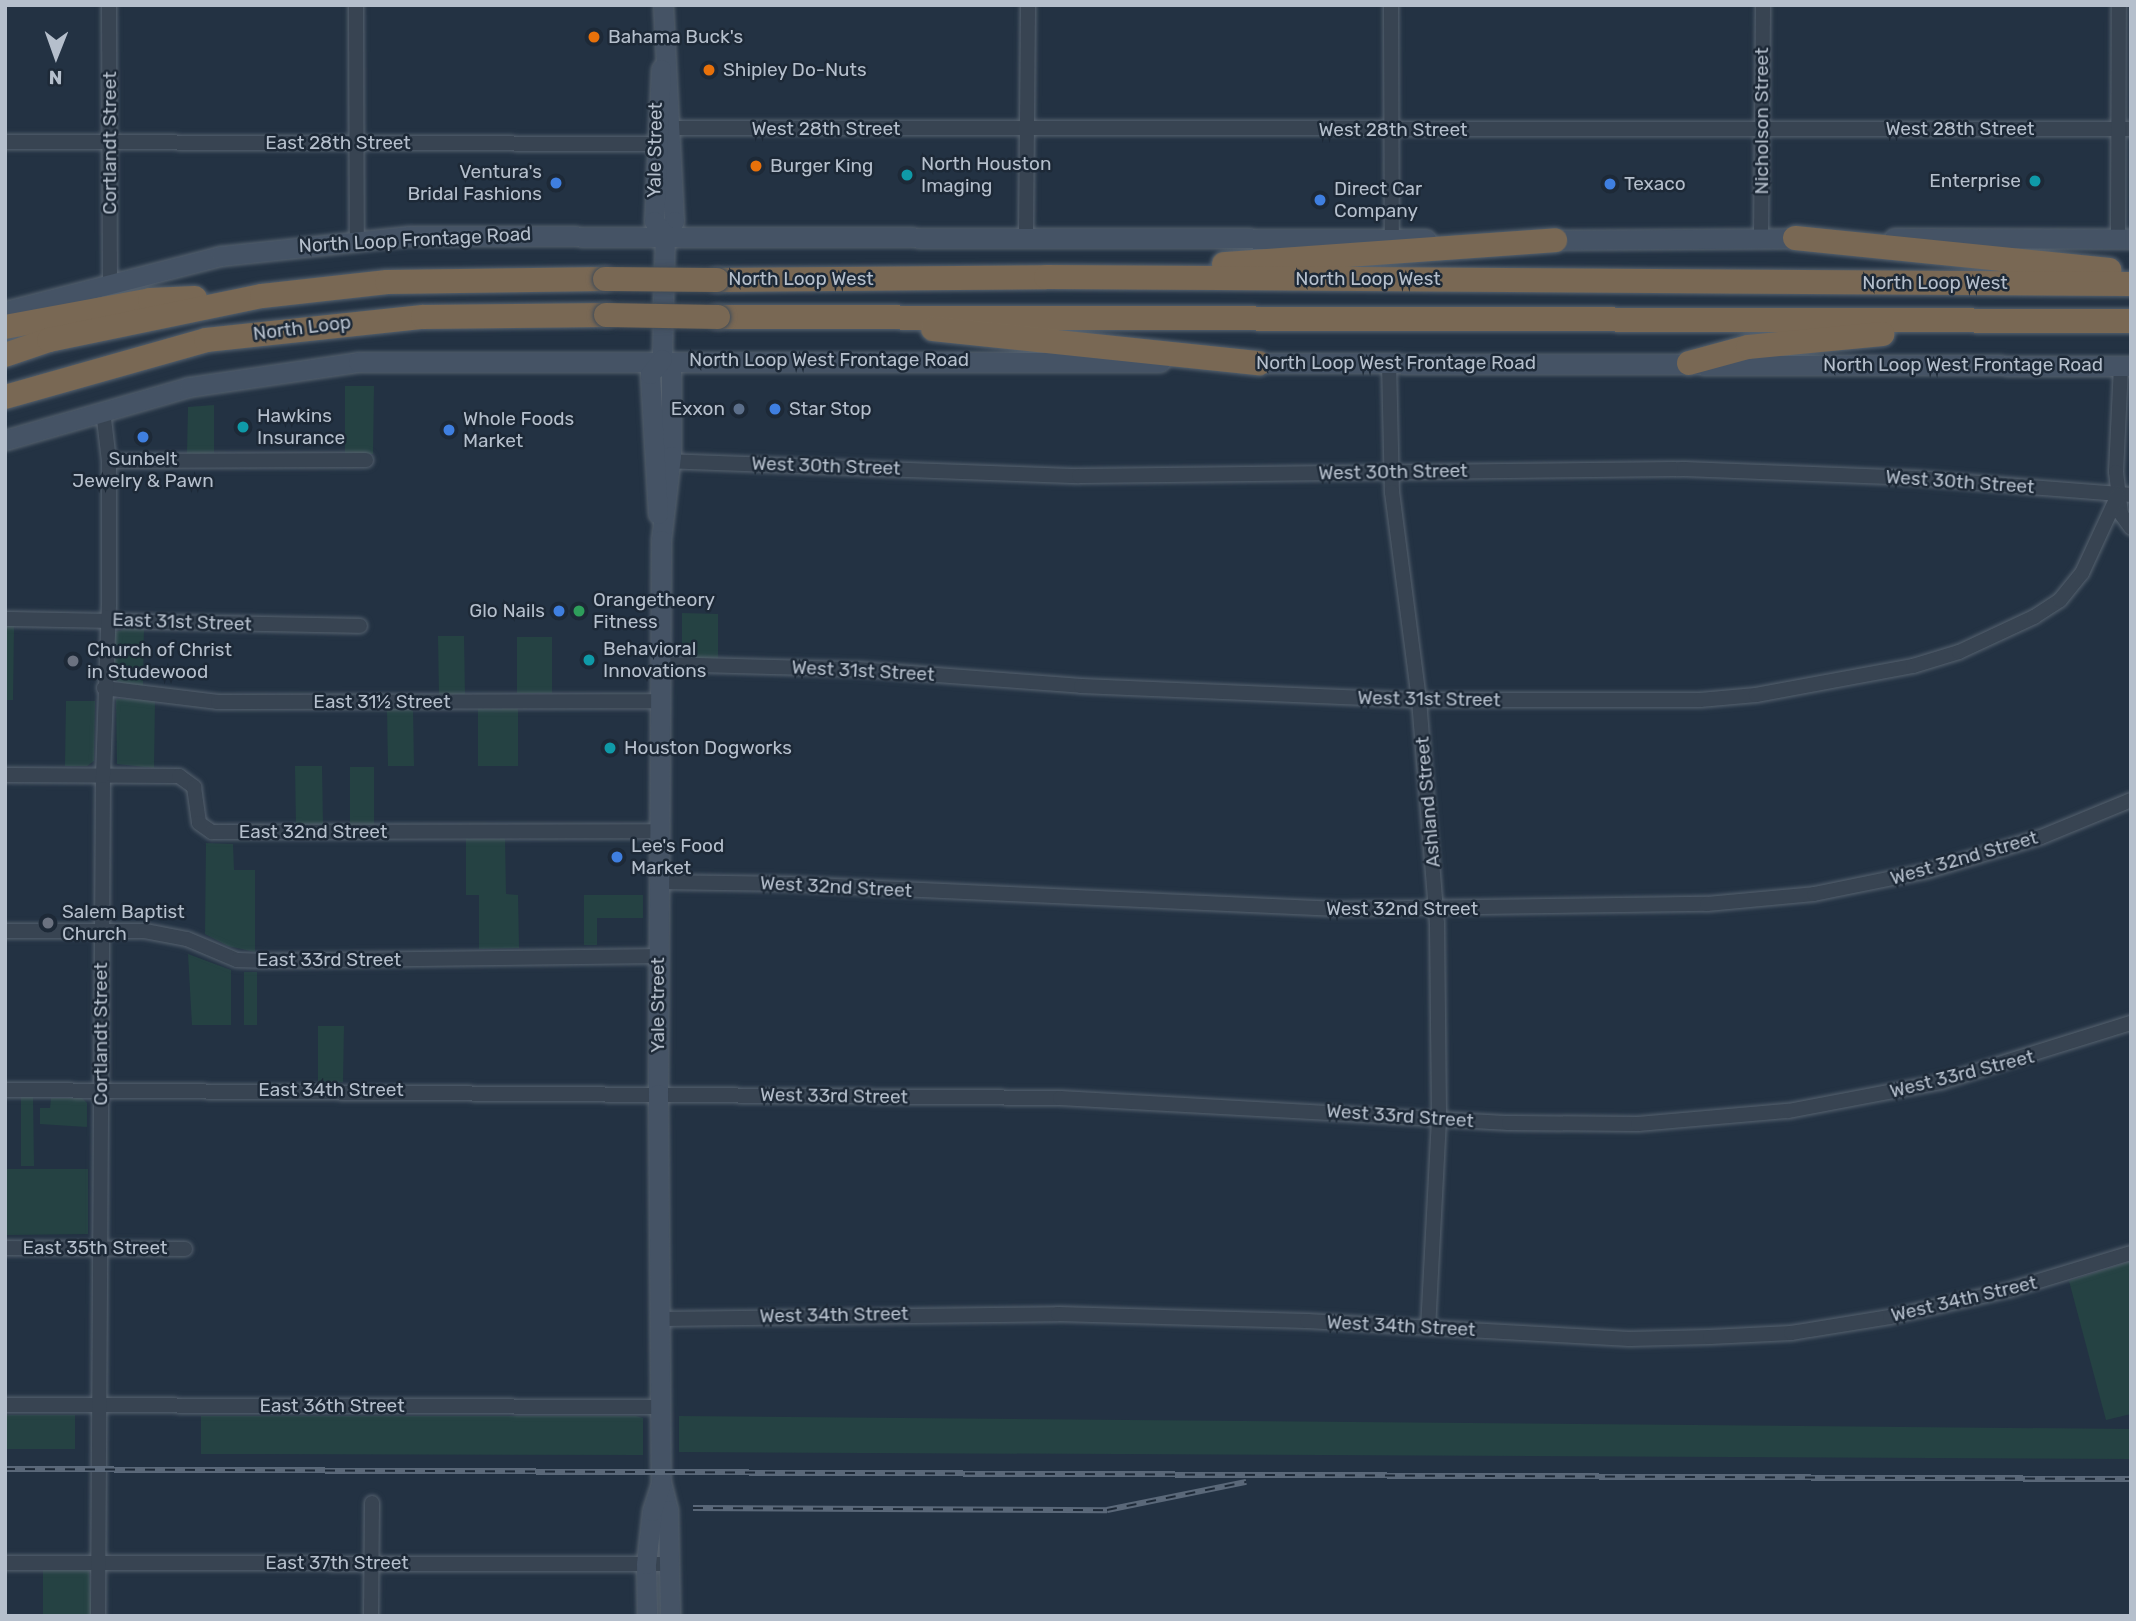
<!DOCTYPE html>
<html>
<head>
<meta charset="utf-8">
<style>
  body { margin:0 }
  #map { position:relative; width:2136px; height:1621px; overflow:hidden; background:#233243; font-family:Rubik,sans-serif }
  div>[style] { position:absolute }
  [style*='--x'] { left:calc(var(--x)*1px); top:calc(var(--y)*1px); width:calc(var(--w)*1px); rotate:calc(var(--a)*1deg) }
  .green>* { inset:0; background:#254243 }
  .roads { filter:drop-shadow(0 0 2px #56626f) drop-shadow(0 0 2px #56626f) }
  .street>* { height:14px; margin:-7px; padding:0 7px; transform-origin:7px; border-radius:7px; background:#384452 }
  .secondary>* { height:19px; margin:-9.5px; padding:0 9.5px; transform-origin:9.5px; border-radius:9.5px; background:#455365 }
  .highway>* { height:24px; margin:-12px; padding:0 12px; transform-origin:12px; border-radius:12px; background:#796854 }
  .rail>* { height:6px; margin-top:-3px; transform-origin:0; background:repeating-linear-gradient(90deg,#1d2937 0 10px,#5a6879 0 20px); box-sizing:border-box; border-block:2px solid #5a6879 }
  .bridges { filter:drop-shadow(0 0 2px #404c59) drop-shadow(0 0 2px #404c59) }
  .highway-bridge>* { height:24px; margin:-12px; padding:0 12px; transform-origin:12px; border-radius:12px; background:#796854 }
  .dots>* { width:19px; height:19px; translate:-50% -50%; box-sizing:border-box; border:4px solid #1d2937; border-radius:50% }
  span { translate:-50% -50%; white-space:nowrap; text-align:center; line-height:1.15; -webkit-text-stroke:5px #1d2937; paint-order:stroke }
  .poi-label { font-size:19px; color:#b5bfcc }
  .left { translate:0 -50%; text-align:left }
  .right { translate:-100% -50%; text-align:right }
  .street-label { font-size:19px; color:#b5bfcc }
  .frame { position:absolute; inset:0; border:7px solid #b5bfcc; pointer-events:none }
  .north { position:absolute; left:21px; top:21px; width:70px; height:70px; -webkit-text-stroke:5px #1d2937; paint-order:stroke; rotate:181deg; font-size:19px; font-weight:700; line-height:28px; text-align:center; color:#b5bfcc }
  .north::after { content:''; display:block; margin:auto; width:24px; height:32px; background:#b5bfcc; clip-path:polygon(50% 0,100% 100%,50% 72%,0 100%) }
</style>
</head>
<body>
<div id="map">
  <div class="green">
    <div style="clip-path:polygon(345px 386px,374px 386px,373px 454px,345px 454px)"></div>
    <div style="clip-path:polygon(214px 405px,214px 454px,187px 454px,188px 407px)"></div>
    <div style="clip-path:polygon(682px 613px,718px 614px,718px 660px,682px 657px)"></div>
    <div style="clip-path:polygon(144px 624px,143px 687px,118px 682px,114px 676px,115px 632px)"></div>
    <div style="clip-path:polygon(5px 626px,14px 626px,13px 700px,5px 700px)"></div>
    <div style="clip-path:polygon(438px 636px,464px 636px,465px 697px,439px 697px)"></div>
    <div style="clip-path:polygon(517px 637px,552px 637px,552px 693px,517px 693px)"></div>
    <div style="clip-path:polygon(116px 699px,155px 700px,154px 768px,117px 764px)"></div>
    <div style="clip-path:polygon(66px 701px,95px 701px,94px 761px,87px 766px,65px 766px)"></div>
    <div style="clip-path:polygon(413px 707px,414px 766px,388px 766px,387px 708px)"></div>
    <div style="clip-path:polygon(478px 707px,518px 707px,518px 766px,478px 766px)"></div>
    <div style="clip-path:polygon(295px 766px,322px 766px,323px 826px,296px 827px)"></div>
    <div style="clip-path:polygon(350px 767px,374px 767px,374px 826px,350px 826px)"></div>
    <div style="clip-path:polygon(466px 836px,505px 836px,506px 894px,518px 895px,519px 948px,479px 949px,479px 895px,466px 895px)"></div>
    <div style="clip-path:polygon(206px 843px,233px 844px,234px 870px,255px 870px,255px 952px,228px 946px,205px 934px)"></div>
    <div style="clip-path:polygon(584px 895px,643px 895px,643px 918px,597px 918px,597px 945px,584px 945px)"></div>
    <div style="clip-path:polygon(188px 954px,231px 970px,231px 1025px,192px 1025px)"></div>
    <div style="clip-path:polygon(244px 972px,257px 972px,257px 1025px,244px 1025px)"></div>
    <div style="clip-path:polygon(318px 1026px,344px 1026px,343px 1082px,318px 1082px)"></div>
    <div style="clip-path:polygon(21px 1095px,33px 1095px,34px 1166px,21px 1166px)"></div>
    <div style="clip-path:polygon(51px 1098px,82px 1098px,87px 1103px,87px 1127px,40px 1124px,40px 1108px,50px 1108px)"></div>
    <div style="clip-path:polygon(5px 1169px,88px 1169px,88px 1234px,5px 1235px)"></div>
    <div style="clip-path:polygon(2131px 1261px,2131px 1414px,2106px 1420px,2069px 1281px)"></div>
    <div style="clip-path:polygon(5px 1415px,75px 1415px,75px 1449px,5px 1449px)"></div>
    <div style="clip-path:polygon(201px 1416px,636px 1416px,643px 1418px,643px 1455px,201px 1454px)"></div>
    <div style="clip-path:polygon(679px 1416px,2131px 1429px,2131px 1459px,679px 1452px)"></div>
    <div style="clip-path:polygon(43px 1568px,89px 1569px,92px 1616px,43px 1616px)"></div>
  </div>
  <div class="roads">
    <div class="street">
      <div style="--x:109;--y:5;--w:276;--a:89.8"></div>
      <div style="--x:356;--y:5;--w:234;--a:89.8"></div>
      <div style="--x:1391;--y:5;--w:234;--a:89.8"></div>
      <div style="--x:660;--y:128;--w:1471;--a:0.04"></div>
      <div style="--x:5;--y:142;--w:660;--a:0.17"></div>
      <div style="--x:1026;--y:237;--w:232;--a:-89.5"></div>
      <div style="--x:1761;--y:237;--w:232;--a:-89.5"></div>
      <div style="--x:2118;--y:239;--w:234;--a:-89.8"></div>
      <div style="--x:1389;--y:362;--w:130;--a:88.7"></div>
      <div style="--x:1392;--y:492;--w:210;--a:82.6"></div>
      <div style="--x:1419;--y:700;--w:225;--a:85.4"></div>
      <div style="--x:1437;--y:924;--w:195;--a:89.4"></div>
      <div style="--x:1439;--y:1119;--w:209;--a:93"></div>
      <div style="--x:2121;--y:366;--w:106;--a:92.7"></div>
      <div style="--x:2116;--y:472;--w:42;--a:83.2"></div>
      <div style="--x:2121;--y:514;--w:17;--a:54"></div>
      <div style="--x:109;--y:461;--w:257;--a:-0.2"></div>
      <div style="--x:663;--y:461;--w:416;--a:2.1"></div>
      <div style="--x:1079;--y:476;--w:605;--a:-0.66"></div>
      <div style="--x:1684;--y:469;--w:232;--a:2.2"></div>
      <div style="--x:1916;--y:478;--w:216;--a:4.5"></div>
      <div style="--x:5;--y:619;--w:355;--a:1.1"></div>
      <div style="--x:660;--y:664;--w:197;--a:1.5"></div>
      <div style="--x:857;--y:669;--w:225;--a:4.3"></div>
      <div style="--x:1081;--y:686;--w:338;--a:2.4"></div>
      <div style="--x:1419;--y:700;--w:281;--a:0"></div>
      <div style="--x:1700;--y:700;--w:56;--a:-5.1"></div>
      <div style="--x:1756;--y:695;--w:160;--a:-10.5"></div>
      <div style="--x:1913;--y:666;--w:48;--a:-16.9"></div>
      <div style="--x:1959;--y:652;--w:83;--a:-25"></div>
      <div style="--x:2034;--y:617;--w:31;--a:-33"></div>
      <div style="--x:2060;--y:600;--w:35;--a:-51"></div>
      <div style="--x:2082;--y:573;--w:86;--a:-65.2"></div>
      <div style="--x:104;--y:688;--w:115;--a:7"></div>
      <div style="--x:218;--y:702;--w:442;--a:-0.1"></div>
      <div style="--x:5;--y:775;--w:174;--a:0.3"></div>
      <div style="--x:179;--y:776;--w:19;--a:36"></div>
      <div style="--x:194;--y:787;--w:36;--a:82"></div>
      <div style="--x:199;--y:823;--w:16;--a:35"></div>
      <div style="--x:212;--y:832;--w:448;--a:-0.1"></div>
      <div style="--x:659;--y:882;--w:131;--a:0.9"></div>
      <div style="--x:790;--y:884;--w:549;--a:2.61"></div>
      <div style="--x:1338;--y:909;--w:369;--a:-0.8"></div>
      <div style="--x:1707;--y:904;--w:107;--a:-5.3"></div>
      <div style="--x:1814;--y:894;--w:115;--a:-11.5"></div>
      <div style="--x:1927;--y:871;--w:119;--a:-16.6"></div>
      <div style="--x:2041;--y:837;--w:97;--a:-22.3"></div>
      <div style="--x:5;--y:931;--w:140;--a:0"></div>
      <div style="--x:145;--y:931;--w:43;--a:10.8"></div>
      <div style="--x:187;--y:939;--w:54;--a:22.8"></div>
      <div style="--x:237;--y:960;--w:24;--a:2"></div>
      <div style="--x:261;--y:961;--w:397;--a:-0.7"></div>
      <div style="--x:5;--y:1090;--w:1055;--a:0.43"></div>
      <div style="--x:1060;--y:1098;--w:450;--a:3.2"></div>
      <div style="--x:1509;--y:1123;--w:129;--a:0.4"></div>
      <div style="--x:1638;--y:1124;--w:151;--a:-5"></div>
      <div style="--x:1788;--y:1111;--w:156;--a:-10.7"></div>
      <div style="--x:1941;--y:1082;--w:199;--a:-17.3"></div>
      <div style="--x:5;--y:1248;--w:180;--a:0.3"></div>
      <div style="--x:660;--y:1319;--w:398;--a:-0.7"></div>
      <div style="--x:1058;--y:1314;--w:249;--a:1.6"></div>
      <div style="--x:1307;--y:1321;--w:323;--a:3.2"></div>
      <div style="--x:1629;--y:1339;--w:81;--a:-1.4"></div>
      <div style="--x:1710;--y:1337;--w:81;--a:-2.8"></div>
      <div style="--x:1791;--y:1333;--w:100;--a:-9.2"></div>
      <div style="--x:1890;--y:1317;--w:122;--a:-12.8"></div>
      <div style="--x:2009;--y:1290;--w:127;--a:-16.9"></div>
      <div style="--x:5;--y:1405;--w:655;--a:0.17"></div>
      <div style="--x:5;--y:1563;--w:664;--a:0.09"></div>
      <div style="--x:98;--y:1616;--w:840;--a:-89.66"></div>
      <div style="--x:103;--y:776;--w:172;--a:-88"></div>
      <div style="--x:109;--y:604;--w:143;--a:-90"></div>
      <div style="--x:109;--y:461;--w:50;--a:-96.8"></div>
      <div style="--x:371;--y:1616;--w:113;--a:-89.5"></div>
    </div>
    <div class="secondary">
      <div style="--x:663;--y:5;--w:216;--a:87.1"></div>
      <div style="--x:674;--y:221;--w:16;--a:125"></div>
      <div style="--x:665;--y:234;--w:67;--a:91.7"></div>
      <div style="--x:663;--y:301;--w:58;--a:91"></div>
      <div style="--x:662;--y:359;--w:17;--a:59"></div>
      <div style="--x:671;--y:374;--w:82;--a:90"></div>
      <div style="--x:671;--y:456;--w:85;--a:96.8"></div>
      <div style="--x:661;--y:540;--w:554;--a:90.31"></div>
      <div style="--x:658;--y:1094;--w:388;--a:89.6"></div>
      <div style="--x:661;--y:1482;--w:29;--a:76"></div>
      <div style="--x:668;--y:1510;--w:106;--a:88.9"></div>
      <div style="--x:661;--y:69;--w:152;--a:92.6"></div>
      <div style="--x:654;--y:221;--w:17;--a:50"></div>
      <div style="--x:1894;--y:238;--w:237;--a:0.2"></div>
      <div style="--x:1540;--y:240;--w:268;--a:-0.4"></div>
      <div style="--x:5;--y:311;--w:223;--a:-14.3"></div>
      <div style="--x:221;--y:256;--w:189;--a:-6.1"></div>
      <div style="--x:409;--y:236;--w:1017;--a:0.17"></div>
      <div style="--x:1246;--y:363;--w:885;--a:0.19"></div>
      <div style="--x:5;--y:440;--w:191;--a:-16.1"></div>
      <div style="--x:189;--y:387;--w:171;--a:-8.4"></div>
      <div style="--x:358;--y:362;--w:802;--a:0"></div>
      <div style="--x:658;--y:514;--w:140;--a:-93.3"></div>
      <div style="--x:650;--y:374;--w:19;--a:-51"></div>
      <div style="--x:647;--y:1616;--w:52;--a:-91.1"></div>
      <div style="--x:646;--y:1564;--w:53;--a:-83.5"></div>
      <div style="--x:652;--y:1511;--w:29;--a:-72"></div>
    </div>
    <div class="highway">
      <div style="--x:1795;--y:238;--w:316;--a:5.8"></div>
      <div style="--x:1224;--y:264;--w:332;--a:-4.1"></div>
      <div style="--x:717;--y:280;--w:329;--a:-0.5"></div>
      <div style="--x:1046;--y:277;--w:1085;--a:0.37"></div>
      <div style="--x:718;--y:317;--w:1413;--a:0.16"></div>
      <div style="--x:5;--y:327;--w:147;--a:-10.5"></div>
      <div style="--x:150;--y:300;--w:45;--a:-2.5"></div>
      <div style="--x:933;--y:329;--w:328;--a:6"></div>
      <div style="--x:5;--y:355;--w:46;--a:-18.8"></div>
      <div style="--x:49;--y:340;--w:217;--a:-11.7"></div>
      <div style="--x:262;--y:296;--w:126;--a:-6.4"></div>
      <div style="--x:387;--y:282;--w:218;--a:-0.8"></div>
      <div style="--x:1689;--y:363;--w:61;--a:-15.2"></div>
      <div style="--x:1748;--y:347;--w:135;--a:-5.5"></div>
      <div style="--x:5;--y:397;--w:209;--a:-15.8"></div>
      <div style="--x:206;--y:340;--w:218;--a:-6.1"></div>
      <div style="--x:423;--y:317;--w:183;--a:-0.6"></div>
    </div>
  </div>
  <div class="rail">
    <div style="--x:5;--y:1469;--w:2126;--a:0.27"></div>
    <div style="--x:693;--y:1508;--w:414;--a:0.3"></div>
    <div style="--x:1107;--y:1510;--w:142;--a:-11.4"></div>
  </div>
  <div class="bridges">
    <div class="highway-bridge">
      <div style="--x:605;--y:279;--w:112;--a:0.5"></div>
      <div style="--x:606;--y:315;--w:112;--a:1"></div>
    </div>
  </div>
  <div class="dots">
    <div style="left:594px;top:37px;background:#e8710a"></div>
    <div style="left:709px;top:70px;background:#e8710a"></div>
    <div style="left:756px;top:166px;background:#e8710a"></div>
    <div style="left:907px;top:175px;background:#0f9aa8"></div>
    <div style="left:2035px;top:181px;background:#0f9aa8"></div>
    <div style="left:556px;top:183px;background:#3f7fe0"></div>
    <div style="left:1610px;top:184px;background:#3f7fe0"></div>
    <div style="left:1320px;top:200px;background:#3f7fe0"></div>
    <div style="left:739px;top:409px;background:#5c6f8a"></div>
    <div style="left:775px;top:409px;background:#3f7fe0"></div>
    <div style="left:243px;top:427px;background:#0f9aa8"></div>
    <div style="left:449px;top:430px;background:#3f7fe0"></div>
    <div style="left:143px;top:437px;background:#3f7fe0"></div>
    <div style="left:559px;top:611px;background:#3f7fe0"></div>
    <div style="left:579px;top:611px;background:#2e9e5b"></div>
    <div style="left:589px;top:660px;background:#0f9aa8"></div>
    <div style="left:73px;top:661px;background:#6b7280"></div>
    <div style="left:610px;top:748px;background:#0f9aa8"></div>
    <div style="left:617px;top:857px;background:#3f7fe0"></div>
    <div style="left:48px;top:923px;background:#6b7280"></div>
  </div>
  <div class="poi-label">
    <span class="left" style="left:608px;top:37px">Bahama Buck's</span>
    <span class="left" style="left:723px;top:70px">Shipley Do-Nuts</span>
    <span class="left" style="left:921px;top:175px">North Houston<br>Imaging</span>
    <span class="left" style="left:770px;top:166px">Burger King</span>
    <span class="right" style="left:542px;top:183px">Ventura's<br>Bridal Fashions</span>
    <span class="right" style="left:2021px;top:181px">Enterprise</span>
    <span class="left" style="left:1624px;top:184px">Texaco</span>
    <span class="left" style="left:1334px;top:200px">Direct Car<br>Company</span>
    <span class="right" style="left:725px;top:409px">Exxon</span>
    <span class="left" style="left:789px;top:409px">Star Stop</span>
    <span class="left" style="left:257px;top:427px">Hawkins<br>Insurance</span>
    <span class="left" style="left:463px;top:430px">Whole Foods<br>Market</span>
    <span style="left:143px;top:470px">Sunbelt<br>Jewelry &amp; Pawn</span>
    <span class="left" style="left:593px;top:611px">Orangetheory<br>Fitness</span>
    <span class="right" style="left:545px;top:611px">Glo Nails</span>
    <span class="left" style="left:603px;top:660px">Behavioral<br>Innovations</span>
    <span class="left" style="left:87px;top:661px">Church of Christ<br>in Studewood</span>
    <span class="left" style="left:624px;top:748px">Houston Dogworks</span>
    <span class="left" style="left:631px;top:857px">Lee's Food<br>Market</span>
    <span class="left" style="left:62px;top:923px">Salem Baptist<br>Church</span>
  </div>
  <div class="street-label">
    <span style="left:1762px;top:121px;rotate:-90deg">Nicholson Street</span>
    <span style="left:826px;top:129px">West 28th Street</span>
    <span style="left:1960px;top:129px">West 28th Street</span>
    <span style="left:1393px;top:130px">West 28th Street</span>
    <span style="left:110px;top:143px;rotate:-90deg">Cortlandt Street</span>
    <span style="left:338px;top:143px">East 28th Street</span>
    <span style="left:655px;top:150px;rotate:-89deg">Yale Street</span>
    <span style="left:415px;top:240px;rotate:-3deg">North Loop Frontage Road</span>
    <span style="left:801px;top:279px">North Loop West</span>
    <span style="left:1368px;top:279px">North Loop West</span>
    <span style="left:1935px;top:283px">North Loop West</span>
    <span style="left:302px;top:328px;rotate:-7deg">North Loop</span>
    <span style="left:829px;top:360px">North Loop West Frontage Road</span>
    <span style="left:1396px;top:363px">North Loop West Frontage Road</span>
    <span style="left:1963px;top:365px">North Loop West Frontage Road</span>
    <span style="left:826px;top:466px;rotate:2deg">West 30th Street</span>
    <span style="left:1393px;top:472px;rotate:-1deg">West 30th Street</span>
    <span style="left:1960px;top:482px;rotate:4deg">West 30th Street</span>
    <span style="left:182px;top:622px;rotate:2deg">East 31st Street</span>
    <span style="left:863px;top:671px;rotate:3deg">West 31st Street</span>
    <span style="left:1429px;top:699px;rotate:1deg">West 31st Street</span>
    <span style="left:382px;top:702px">East 31½ Street</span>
    <span style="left:1428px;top:802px;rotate:-95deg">Ashland Street</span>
    <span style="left:313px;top:832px">East 32nd Street</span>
    <span style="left:1964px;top:858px;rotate:-16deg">West 32nd Street</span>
    <span style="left:836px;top:887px;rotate:3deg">West 32nd Street</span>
    <span style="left:1402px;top:909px">West 32nd Street</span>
    <span style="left:329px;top:960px">East 33rd Street</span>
    <span style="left:658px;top:1005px;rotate:-90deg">Yale Street</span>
    <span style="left:101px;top:1034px;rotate:-90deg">Cortlandt Street</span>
    <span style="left:1962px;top:1074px;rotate:-14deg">West 33rd Street</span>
    <span style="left:331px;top:1090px">East 34th Street</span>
    <span style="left:834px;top:1096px;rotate:1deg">West 33rd Street</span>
    <span style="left:1400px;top:1116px;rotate:4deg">West 33rd Street</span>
    <span style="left:95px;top:1248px">East 35th Street</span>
    <span style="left:1964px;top:1299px;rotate:-13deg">West 34th Street</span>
    <span style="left:834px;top:1315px;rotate:-1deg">West 34th Street</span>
    <span style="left:1401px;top:1326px;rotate:3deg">West 34th Street</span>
    <span style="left:332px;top:1406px">East 36th Street</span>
    <span style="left:337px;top:1563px">East 37th Street</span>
  </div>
  <div class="frame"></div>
  <div class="north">N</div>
</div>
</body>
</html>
